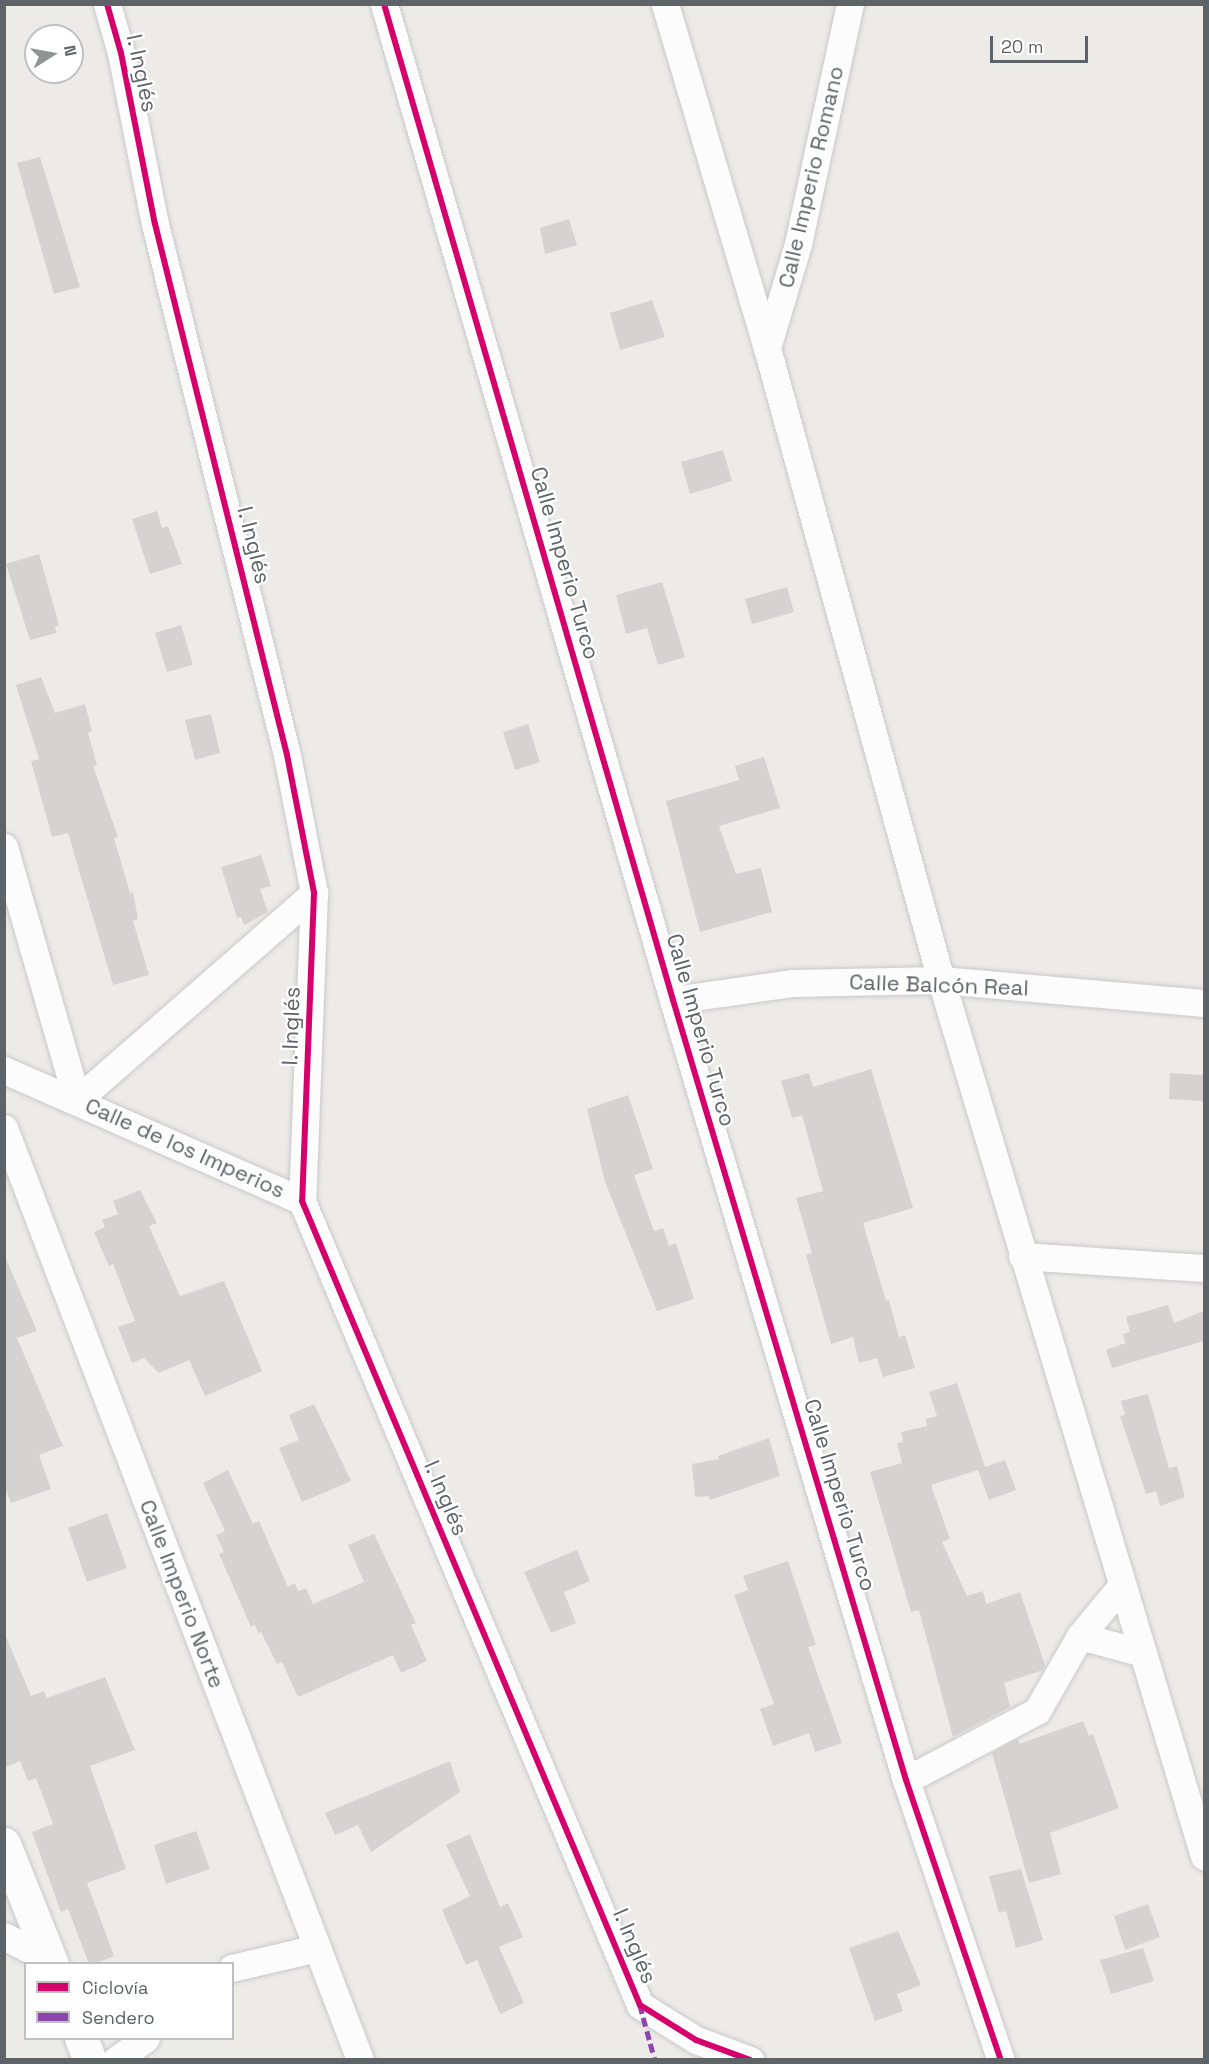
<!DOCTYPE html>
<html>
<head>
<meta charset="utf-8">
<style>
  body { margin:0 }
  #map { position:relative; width:1209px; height:2064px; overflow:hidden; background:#edebe8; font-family:"Space Grotesk",sans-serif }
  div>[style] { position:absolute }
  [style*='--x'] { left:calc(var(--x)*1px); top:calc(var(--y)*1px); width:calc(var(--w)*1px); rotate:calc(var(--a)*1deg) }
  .building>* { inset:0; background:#d5d3d2 }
  .roads { filter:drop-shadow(0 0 2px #c8c9c9) drop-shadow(0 0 2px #c8c9c9) }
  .minor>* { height:27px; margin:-13.5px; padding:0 13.5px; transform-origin:13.5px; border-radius:13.5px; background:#fcfcfc }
  .tertiary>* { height:33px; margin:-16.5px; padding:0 16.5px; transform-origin:16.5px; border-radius:16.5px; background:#fcfcfc }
  .quiet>* { height:4.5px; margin-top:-2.25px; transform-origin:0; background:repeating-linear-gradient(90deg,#8e44ad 0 9px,transparent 0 13.5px) }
  .cycleway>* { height:6px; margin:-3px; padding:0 3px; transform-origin:3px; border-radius:3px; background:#d6006c }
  span { translate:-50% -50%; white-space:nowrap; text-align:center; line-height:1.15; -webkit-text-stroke:4.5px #fff; paint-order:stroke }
  .street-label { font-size:22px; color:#5d6366 }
  .frame { position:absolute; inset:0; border:6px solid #5d6366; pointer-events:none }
  .legend { position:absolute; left:24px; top:1962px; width:210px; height:78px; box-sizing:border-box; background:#fff; border:2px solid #bec1c2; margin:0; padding:8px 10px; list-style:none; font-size:18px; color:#5d6366 }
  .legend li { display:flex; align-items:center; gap:12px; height:30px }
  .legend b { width:30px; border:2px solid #bec1c2 }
  .north { position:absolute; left:24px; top:24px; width:60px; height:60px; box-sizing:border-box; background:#fff; border:2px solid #bec1c2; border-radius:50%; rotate:79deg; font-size:16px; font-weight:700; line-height:24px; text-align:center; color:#5d6366 }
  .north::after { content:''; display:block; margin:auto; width:21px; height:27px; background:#8f9394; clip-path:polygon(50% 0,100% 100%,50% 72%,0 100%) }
  .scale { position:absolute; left:990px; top:36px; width:98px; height:27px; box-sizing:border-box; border:3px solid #5d6366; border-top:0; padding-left:8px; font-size:18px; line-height:21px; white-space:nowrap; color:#5d6366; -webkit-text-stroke:4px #fff; paint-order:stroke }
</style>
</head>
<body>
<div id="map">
  <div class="building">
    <div style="clip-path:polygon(40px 157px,80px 287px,54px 294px,17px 163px)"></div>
    <div style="clip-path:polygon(569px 219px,577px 245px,545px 254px,540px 228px)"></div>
    <div style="clip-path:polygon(652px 300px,665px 337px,620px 350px,610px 313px)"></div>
    <div style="clip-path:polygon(723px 450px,732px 481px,690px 494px,681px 462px)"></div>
    <div style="clip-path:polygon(157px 511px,162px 528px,168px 526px,182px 564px,150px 574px,132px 519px)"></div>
    <div style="clip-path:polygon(39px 554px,59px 625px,55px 627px,57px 633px,30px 640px,6px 564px)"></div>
    <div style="clip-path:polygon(662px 582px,685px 657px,658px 665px,647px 628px,626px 634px,616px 595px)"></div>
    <div style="clip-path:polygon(787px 587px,794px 612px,752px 624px,745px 599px)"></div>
    <div style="clip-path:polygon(181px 625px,193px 665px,167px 672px,155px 633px)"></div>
    <div style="clip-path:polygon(41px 677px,55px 713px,85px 704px,92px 731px,88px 733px,97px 765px,93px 766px,118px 837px,114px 838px,130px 893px,133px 892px,138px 919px,133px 921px,149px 975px,113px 985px,68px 833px,52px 837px,31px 761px,39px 759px,16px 685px)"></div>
    <div style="clip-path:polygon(211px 714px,220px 753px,195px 760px,185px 720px)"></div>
    <div style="clip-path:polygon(528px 724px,540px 762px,515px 770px,503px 732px)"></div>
    <div style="clip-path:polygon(764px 757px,780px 808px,719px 826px,736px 874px,761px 868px,772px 912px,700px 932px,666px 801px,739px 780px,735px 766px)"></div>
    <div style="clip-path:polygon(261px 855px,271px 886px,260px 889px,268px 912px,244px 925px,241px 917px,237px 918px,221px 867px)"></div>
    <div style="clip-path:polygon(871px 1069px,913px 1208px,863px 1223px,886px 1301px,889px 1300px,899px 1337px,905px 1335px,915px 1368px,883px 1377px,877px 1358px,859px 1363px,853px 1337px,831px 1344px,806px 1255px,812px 1253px,796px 1198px,823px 1191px,802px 1115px,792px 1118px,781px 1081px,809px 1073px,813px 1087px)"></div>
    <div style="clip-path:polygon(1170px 1073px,1204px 1075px,1203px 1101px,1169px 1099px)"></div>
    <div style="clip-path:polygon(628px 1095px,653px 1169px,634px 1175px,654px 1231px,663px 1228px,669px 1246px,676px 1243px,694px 1299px,657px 1311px,605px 1182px,587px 1109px)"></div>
    <div style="clip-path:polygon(140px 1190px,157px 1223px,149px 1226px,180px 1296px,224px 1281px,262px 1371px,205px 1396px,189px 1360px,159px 1373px,144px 1358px,132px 1363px,118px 1327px,135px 1321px,113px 1264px,109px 1266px,94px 1232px,105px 1227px,102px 1220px,118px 1214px,113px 1201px)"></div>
    <div style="clip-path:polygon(4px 1254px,37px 1331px,17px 1338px,63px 1446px,39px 1455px,51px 1489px,11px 1503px,4px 1486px)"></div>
    <div style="clip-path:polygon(1168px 1305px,1174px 1323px,1204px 1311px,1204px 1341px,1112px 1368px,1106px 1350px,1125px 1343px,1123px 1334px,1130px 1332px,1126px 1317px)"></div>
    <div style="clip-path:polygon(957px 1383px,985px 1467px,1005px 1460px,1016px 1490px,989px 1500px,978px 1470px,931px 1485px,950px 1539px,942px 1542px,967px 1596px,983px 1591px,986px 1604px,1020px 1592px,1045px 1665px,1043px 1670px,1004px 1683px,1010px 1707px,953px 1737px,919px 1610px,911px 1612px,870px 1472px,902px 1463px,897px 1443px,903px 1442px,901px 1432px,927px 1426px,926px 1419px,937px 1416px,929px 1392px)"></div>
    <div style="clip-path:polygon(1148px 1394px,1169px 1468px,1177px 1466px,1185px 1497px,1160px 1506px,1156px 1491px,1146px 1494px,1120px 1416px,1125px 1415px,1121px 1401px)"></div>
    <div style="clip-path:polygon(314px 1404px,351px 1481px,302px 1502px,279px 1448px,299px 1440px,289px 1415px)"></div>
    <div style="clip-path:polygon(769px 1438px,780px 1476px,710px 1500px,708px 1496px,695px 1497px,692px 1464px,719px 1459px,718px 1456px)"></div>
    <div style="clip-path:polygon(228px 1470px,253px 1524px,259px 1521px,288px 1587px,295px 1583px,298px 1591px,306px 1588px,313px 1604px,364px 1582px,348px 1545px,374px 1534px,416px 1623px,411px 1625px,427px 1661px,401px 1673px,393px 1655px,298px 1697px,282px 1662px,277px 1664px,261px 1632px,258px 1633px,255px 1625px,251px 1627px,219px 1554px,224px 1552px,216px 1535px,225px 1531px,203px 1483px)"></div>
    <div style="clip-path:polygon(107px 1513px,127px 1568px,87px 1582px,68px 1528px)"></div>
    <div style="clip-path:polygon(577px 1550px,590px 1581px,564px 1592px,576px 1623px,551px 1633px,524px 1572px)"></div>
    <div style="clip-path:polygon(788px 1561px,816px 1645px,808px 1647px,842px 1743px,815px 1752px,809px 1733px,773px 1746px,760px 1709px,774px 1704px,734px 1595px,748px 1590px,743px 1576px)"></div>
    <div style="clip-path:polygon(4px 1632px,31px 1696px,44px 1691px,47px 1698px,105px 1677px,135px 1750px,90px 1766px,126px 1869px,87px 1883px,114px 1956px,94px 1964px,89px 1964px,68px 1909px,61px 1912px,32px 1832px,53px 1824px,36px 1778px,28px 1781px,20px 1761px,4px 1768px)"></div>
    <div style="clip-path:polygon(1083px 1721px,1089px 1736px,1093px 1734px,1119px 1808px,1050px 1833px,1061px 1874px,1029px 1883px,992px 1753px,1018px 1739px,1019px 1744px)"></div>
    <div style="clip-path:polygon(450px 1761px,460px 1792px,371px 1852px,358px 1825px,335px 1835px,325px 1813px)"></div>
    <div style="clip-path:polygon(196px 1831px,210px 1869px,166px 1884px,154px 1845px)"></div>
    <div style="clip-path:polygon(470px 1834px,500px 1907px,508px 1903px,523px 1937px,499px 1947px,524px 2003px,500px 2014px,477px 1960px,466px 1965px,442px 1910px,470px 1896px,446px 1845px)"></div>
    <div style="clip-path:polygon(1021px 1869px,1043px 1940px,1016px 1948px,1006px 1911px,999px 1913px,989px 1876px)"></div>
    <div style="clip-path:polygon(1148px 1904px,1160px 1937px,1125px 1950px,1114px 1916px)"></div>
    <div style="clip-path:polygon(898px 1931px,921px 1985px,897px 1994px,903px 2011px,875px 2021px,849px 1948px)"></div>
    <div style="clip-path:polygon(1143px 1948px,1154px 1981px,1111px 1994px,1100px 1960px)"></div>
  </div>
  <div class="roads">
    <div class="minor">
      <div style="--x:107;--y:4;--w:51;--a:74.1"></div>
      <div style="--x:121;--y:53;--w:174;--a:78.8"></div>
      <div style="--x:155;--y:224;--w:547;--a:76.04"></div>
      <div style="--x:287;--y:755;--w:141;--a:78.9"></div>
      <div style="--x:314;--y:893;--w:308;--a:92.2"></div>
      <div style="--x:302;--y:1201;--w:872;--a:67.2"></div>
      <div style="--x:640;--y:2005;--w:66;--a:32"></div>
      <div style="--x:696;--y:2040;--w:58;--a:20.3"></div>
      <div style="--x:384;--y:4;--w:1037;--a:73.82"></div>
      <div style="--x:673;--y:1000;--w:814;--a:73.37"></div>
      <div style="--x:906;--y:1780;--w:296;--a:71.3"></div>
      <div style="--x:665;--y:4;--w:359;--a:73.5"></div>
      <div style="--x:767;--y:348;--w:656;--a:74.61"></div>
      <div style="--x:941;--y:980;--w:915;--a:73.29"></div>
      <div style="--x:767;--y:348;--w:109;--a:-73.4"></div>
      <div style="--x:798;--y:244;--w:246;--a:-77.8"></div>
      <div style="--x:4;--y:847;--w:263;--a:73.9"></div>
      <div style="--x:673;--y:1000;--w:121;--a:-8.1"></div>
      <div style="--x:793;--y:983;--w:148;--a:-1.2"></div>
      <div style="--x:941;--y:980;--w:264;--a:5"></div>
      <div style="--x:4;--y:1070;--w:326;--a:23.7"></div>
      <div style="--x:77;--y:1100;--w:315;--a:-41.1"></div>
      <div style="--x:4;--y:1128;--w:998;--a:69.09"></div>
      <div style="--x:1022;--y:1256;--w:182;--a:3.8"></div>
      <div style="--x:1080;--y:1636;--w:65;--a:15.1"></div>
      <div style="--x:906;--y:1780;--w:148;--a:-27.8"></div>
      <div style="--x:1037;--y:1711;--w:86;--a:-60.2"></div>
      <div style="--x:1080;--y:1636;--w:66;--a:-50.5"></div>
      <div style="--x:4;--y:1936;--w:52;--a:27.6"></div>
      <div style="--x:232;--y:1968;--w:87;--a:-13.2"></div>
      <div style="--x:116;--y:2060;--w:37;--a:-36"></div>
    </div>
    <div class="tertiary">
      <div style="--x:4;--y:1844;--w:129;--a:68.2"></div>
      <div style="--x:81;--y:2038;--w:24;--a:68"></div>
    </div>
  </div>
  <div class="quiet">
    <div style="--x:640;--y:2005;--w:57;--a:74.7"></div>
  </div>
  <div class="cycleway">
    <div style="--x:107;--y:4;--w:51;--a:74.1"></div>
    <div style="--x:121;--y:53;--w:174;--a:78.8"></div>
    <div style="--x:155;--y:224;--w:547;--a:76.04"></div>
    <div style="--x:287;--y:755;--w:141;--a:78.9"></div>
    <div style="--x:314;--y:893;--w:308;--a:92.2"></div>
    <div style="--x:302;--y:1201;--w:872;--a:67.2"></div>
    <div style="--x:640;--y:2005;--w:66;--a:32"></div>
    <div style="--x:696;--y:2040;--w:58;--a:20.3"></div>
    <div style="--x:384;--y:4;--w:1037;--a:73.82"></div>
    <div style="--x:673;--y:1000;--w:814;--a:73.37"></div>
    <div style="--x:906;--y:1780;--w:296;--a:71.3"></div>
  </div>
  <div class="street-label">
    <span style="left:142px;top:73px;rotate:78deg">I. Inglés</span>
    <span style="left:811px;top:177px;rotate:-77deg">Calle Imperio Romano</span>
    <span style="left:254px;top:545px;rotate:76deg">I. Inglés</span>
    <span style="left:565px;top:563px;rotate:74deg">Calle Imperio Turco</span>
    <span style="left:939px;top:985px;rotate:2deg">Calle Balcón Real</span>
    <span style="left:291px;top:1026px;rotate:-88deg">I. Inglés</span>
    <span style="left:701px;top:1030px;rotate:74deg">Calle Imperio Turco</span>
    <span style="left:185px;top:1148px;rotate:24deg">Calle de los Imperios</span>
    <span style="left:840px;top:1495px;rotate:73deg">Calle Imperio Turco</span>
    <span style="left:446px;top:1498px;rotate:67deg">I. Inglés</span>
    <span style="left:182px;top:1594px;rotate:69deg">Calle Imperio Norte</span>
    <span style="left:635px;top:1946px;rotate:67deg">I. Inglés</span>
  </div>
  <div class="frame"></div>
  <ul class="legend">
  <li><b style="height:8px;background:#d6006c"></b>Ciclovía</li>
  <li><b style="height:8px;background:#8e44ad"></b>Sendero</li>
  </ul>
  <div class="north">N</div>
  <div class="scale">20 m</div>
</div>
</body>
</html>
